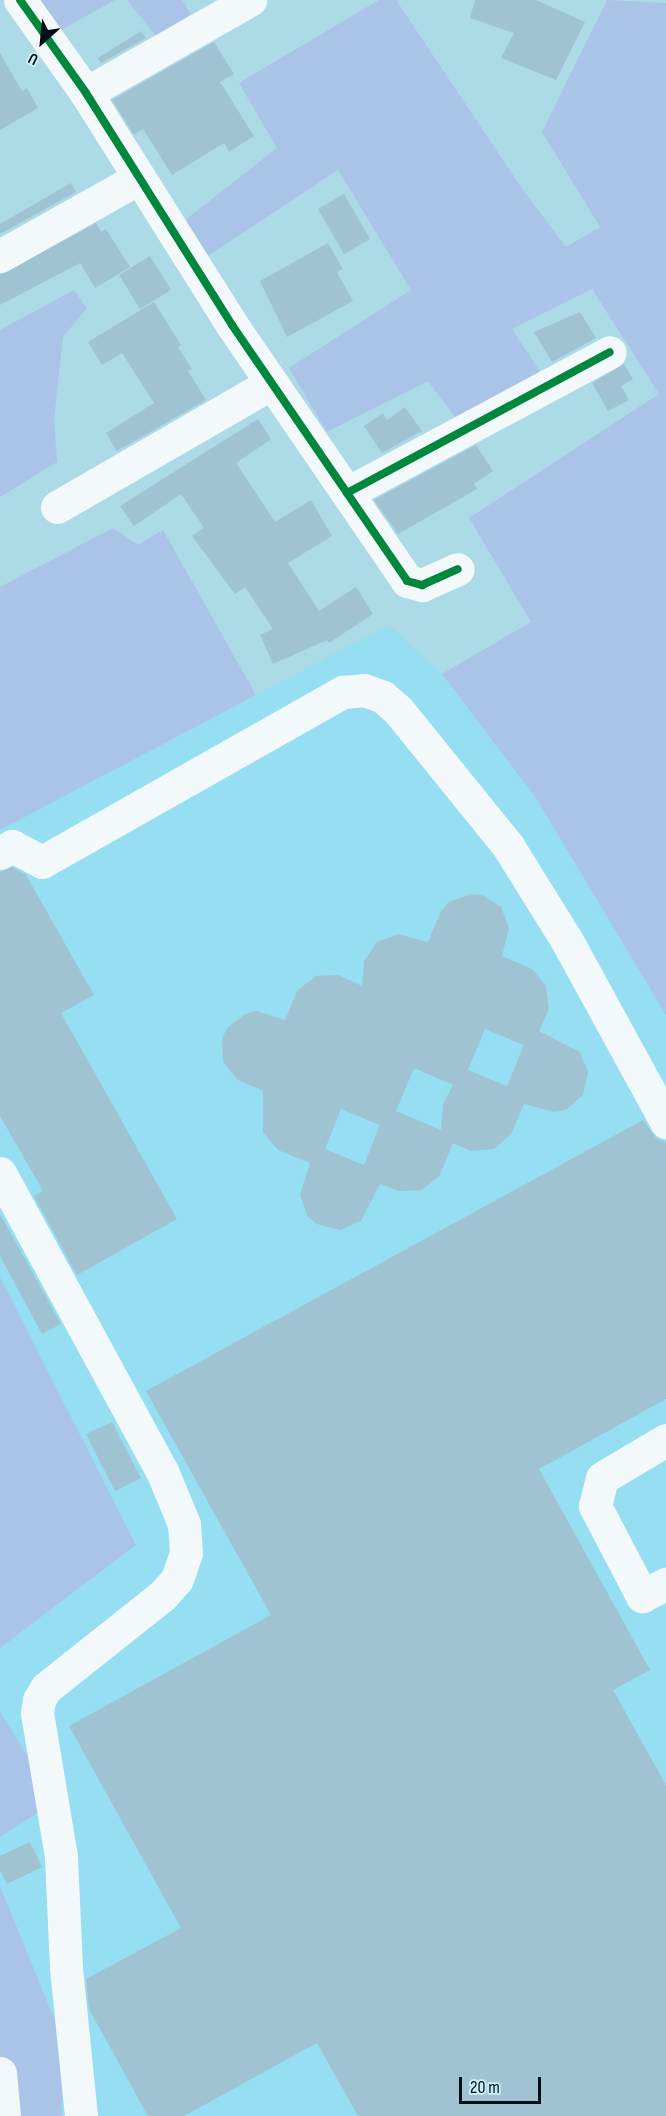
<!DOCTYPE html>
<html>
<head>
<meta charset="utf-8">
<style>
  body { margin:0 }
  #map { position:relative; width:666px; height:2116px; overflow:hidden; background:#acdae6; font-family:"Sofia Sans Condensed",sans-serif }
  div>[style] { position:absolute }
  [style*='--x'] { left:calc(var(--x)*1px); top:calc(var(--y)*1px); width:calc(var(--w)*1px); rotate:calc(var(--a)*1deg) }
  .built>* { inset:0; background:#96def1 }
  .green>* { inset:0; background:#a9c4e6 }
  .building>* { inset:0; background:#9fc3d2 }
  .minor>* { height:33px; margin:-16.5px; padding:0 16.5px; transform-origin:16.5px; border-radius:16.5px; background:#f3f9fb }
  .cycleway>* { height:8px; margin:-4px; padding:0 4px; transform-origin:4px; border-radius:4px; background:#00873e }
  span { translate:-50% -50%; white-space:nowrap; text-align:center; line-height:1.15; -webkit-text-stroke:4.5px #c7eef9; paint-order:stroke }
  .north { position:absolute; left:12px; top:12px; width:60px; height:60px; -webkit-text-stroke:4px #c7eef9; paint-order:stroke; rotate:207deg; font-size:16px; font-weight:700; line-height:24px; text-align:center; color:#000f15 }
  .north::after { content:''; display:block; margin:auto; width:21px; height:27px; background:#000f15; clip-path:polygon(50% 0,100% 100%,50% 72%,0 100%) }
  .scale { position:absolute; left:459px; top:2077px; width:82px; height:27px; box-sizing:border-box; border:3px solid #000f15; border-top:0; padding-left:8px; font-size:18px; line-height:21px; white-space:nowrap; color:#000f15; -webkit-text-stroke:4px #c7eef9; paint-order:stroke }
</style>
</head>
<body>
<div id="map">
  <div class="built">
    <div style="clip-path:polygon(389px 625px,442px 674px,536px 798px,666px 1015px,666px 2116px,62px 2116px,62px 2038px,0 1886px,0 1837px,56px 1801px,0 1712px,0 1648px,136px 1545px,0 1277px,0 830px)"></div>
  </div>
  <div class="green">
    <div style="clip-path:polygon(34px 0,115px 0,61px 30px)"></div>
    <div style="clip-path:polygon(127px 0,182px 0,191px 14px,156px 36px)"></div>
    <div style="clip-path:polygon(379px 0,396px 0,523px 190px,566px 247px,600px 227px,542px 132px,607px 0,666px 3px,666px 1015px,536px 798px,442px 674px,531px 622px,469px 518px,659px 394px,592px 289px,512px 329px,543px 376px,458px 421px,428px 381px,327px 432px,289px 368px,411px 290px,338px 170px,203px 259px,180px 224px,277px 148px,239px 83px)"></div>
    <div style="clip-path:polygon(74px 290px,87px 308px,63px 337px,54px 419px,57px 462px,0 497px,0 330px)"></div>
    <div style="clip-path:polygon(113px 528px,138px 545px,163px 530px,256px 695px,0 830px,0 587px)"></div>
    <div style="clip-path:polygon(0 1277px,136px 1545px,0 1648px)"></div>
    <div style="clip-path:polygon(0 1712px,56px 1801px,0 1837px)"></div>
    <div style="clip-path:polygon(0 1886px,62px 2038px,62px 2116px,0 2116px)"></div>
  </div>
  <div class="building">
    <div style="clip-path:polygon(475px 0,536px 0,585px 22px,556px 80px,501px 58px,514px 33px,470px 18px)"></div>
    <div style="clip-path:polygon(141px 31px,146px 38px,101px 63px,98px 58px)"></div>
    <div style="clip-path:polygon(214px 42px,234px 74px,220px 82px,254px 136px,229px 152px,224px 143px,172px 175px,143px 129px,134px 135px,112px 100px)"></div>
    <div style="clip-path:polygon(0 53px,22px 91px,27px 88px,38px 108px,0 130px)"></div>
    <div style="clip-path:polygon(71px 183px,76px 192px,0 234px,0 224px)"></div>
    <div style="clip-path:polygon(344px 194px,370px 239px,344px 254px,318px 209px)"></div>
    <div style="clip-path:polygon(96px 223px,101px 232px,106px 229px,130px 267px,95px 288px,80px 263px,0 305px,0 275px)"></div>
    <div style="clip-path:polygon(328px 243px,343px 269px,337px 272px,353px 301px,287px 337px,260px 281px)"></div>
    <div style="clip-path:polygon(150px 256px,171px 290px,140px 309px,119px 275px)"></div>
    <div style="clip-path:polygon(154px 302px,181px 345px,178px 347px,192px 369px,188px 371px,206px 400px,117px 451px,106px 433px,154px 403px,122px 353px,102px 365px,88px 342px)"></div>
    <div style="clip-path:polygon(580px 312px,596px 338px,552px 362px,534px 332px)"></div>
    <div style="clip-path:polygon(624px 364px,633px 379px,621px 386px,629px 400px,608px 411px,592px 383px)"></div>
    <div style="clip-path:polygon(405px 407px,422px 431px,382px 453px,364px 426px,383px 413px,387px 420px)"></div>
    <div style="clip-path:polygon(258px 419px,271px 439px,236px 463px,275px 522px,311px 500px,332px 536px,288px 563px,319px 611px,356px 587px,373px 614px,329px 643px,327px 640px,273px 664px,260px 635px,273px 629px,245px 587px,235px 594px,192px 536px,204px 528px,181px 494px,134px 526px,120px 506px)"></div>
    <div style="clip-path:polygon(476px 445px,493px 471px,474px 484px,477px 489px,398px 534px,374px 500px)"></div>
    <div style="clip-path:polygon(12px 867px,26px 875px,94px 995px,61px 1013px,177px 1219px,77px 1275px,34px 1196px,43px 1191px,0 1116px,0 872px)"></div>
    <div style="clip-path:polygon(evenodd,470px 894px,482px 895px,501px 907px,509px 928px,502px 956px,532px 969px,546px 986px,549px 1009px,539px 1031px,580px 1052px,588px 1072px,583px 1095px,566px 1110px,554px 1112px,524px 1104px,511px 1134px,494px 1149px,471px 1151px,453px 1143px,440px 1175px,422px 1190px,399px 1191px,380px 1184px,361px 1221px,340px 1230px,317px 1224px,308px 1217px,300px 1195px,310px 1163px,278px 1150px,263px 1132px,263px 1091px,238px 1080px,223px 1062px,222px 1039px,227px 1028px,245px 1014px,256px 1011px,285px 1020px,297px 991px,316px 976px,338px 975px,362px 986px,364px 961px,377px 942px,398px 934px,428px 942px,441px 911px,449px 902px,470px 894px,485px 1029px,524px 1045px,507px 1086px,468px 1070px,485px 1029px,470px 894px,414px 1068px,453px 1085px,443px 1105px,441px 1130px,396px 1111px,414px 1068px,470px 894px,341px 1109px,380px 1125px,364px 1165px,325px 1149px,341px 1109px)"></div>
    <div style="clip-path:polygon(643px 1120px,656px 1138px,666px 1143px,666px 1399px,539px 1469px,650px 1670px,613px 1690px,666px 1785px,666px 2116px,358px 2116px,317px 2043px,184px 2116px,148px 2116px,89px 2009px,86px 1979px,181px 1928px,69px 1726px,271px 1615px,146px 1391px)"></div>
    <div style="clip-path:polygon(0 1214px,61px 1324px,42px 1334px,0 1256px)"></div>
    <div style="clip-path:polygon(112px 1422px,141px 1478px,115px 1491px,86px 1434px)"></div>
    <div style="clip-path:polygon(30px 1842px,42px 1867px,7px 1884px,0 1870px,0 1856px)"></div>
  </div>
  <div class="minor">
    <div style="--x:20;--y:0;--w:114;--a:54.6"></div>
    <div style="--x:86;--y:93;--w:274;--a:57.8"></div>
    <div style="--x:232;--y:325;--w:310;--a:55.6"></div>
    <div style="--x:407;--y:581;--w:16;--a:15"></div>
    <div style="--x:422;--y:585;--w:39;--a:-24"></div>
    <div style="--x:86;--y:93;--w:189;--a:-29.6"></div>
    <div style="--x:0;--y:256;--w:159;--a:-29.3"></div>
    <div style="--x:347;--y:493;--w:298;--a:-28.2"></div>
    <div style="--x:57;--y:507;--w:248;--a:-30"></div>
    <div style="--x:0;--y:853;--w:14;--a:-30"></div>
    <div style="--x:12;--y:846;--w:34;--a:28"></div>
    <div style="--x:42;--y:862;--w:346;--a:-29.5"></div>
    <div style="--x:343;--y:692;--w:21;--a:-5"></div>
    <div style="--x:364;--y:690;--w:20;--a:20"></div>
    <div style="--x:383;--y:697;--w:20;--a:41"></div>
    <div style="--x:398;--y:710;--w:175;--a:51"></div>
    <div style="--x:508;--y:846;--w:110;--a:58.1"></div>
    <div style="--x:566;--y:939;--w:209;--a:61.3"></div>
    <div style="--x:0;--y:1173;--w:339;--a:61.5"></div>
    <div style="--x:162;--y:1471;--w:57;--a:67.5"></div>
    <div style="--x:184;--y:1524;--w:29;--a:86"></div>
    <div style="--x:186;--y:1553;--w:28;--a:109"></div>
    <div style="--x:177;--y:1579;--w:21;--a:131"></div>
    <div style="--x:163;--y:1595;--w:149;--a:141.5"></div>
    <div style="--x:46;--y:1688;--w:14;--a:120"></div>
    <div style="--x:39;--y:1700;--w:13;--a:99"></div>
    <div style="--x:37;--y:1713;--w:146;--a:80.5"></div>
    <div style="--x:61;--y:1857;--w:111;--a:87.4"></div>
    <div style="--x:66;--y:1968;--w:149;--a:84.2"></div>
    <div style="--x:666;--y:1440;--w:74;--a:149.3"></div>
    <div style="--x:602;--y:1478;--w:29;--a:104"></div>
    <div style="--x:595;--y:1506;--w:102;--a:62.4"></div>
    <div style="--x:642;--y:1596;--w:27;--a:-27"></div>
    <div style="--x:0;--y:2073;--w:43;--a:84.7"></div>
  </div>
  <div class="cycleway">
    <div style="--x:20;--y:0;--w:114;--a:54.6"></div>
    <div style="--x:86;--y:93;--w:274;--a:57.8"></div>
    <div style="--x:232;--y:325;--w:310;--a:55.6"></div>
    <div style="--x:407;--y:581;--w:16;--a:15"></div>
    <div style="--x:422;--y:585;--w:39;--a:-24"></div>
    <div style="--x:347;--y:493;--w:298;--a:-28.2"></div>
  </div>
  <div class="north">U</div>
  <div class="scale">20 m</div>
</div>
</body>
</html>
